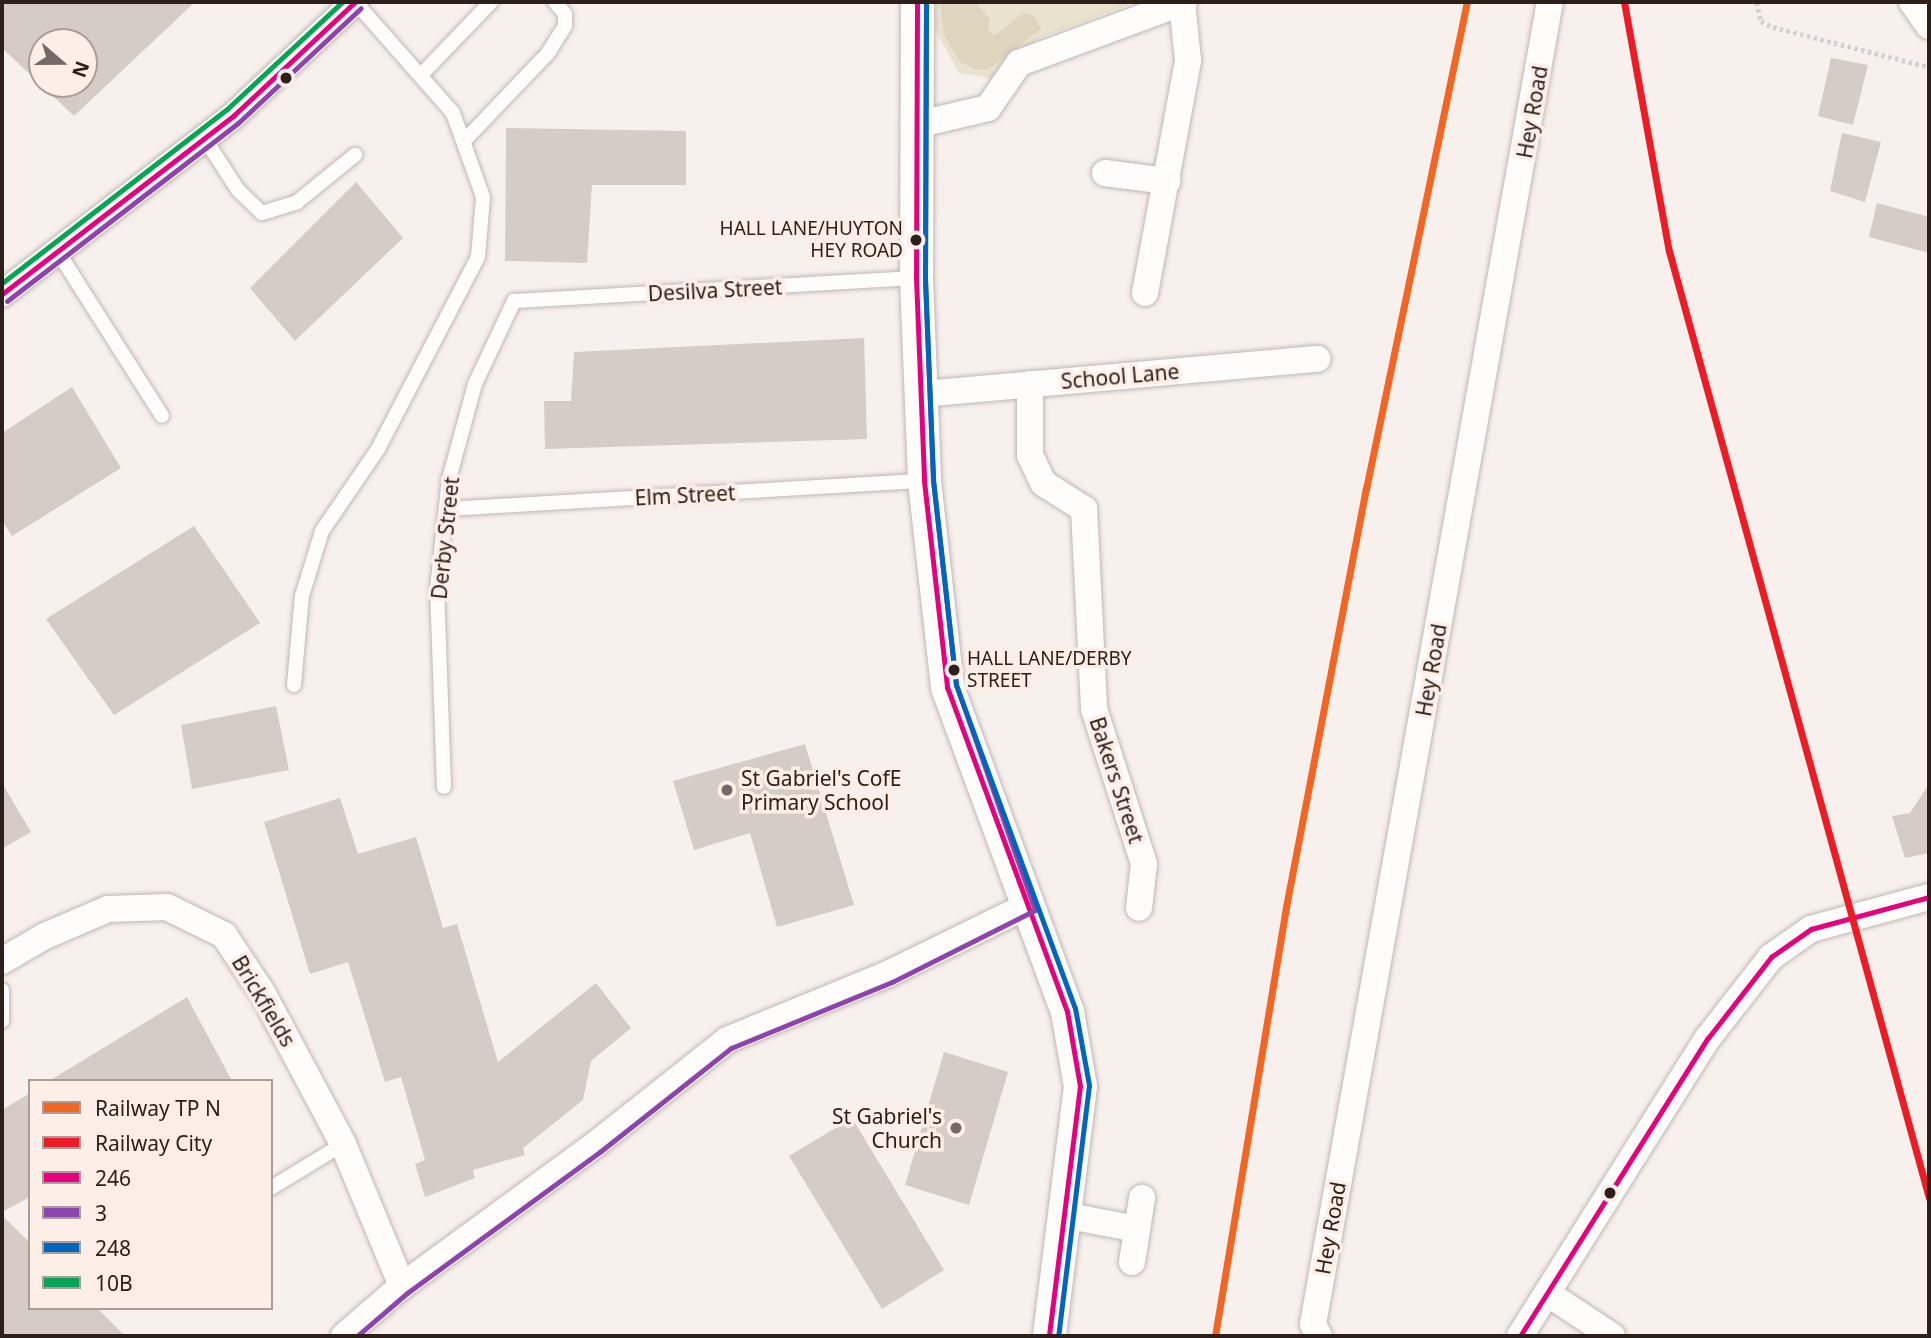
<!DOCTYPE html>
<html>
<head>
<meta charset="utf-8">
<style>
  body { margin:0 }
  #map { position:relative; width:1931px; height:1338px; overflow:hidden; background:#f8f0ed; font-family:"Noto Sans",sans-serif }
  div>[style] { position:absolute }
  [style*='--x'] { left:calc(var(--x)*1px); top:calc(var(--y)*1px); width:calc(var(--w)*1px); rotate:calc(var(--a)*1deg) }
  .green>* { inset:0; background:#e9e2cf }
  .forest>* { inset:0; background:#ded5bf }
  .building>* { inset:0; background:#d5ccc5 }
  .path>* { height:4.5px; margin-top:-2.25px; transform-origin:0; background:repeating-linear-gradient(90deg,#d4d1d1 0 3.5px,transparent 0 7px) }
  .roads { filter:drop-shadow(0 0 2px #c0b7b3) drop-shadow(0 0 2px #c0b7b3) }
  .service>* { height:14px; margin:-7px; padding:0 7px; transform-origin:7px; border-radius:7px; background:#fefdfc }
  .minor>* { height:26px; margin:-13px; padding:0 13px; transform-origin:13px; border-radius:13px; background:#fefdfc }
  .tertiary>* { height:33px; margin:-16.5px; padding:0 16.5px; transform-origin:16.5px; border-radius:16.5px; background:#fefdfc }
  .bus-1>* { height:5px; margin:-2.5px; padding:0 2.5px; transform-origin:2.5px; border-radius:2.5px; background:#e5007d }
  .bus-2>* { height:5px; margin:-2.5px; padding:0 2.5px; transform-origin:2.5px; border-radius:2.5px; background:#8e44ad }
  .bus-3>* { height:5px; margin:-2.5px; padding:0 2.5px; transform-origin:2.5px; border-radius:2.5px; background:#0065bd }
  .bus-4>* { height:5px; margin:-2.5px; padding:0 2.5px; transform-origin:2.5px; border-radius:2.5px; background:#00a651 }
  .rail-1>* { height:7px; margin:-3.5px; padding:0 3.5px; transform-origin:3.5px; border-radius:3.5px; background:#f26522 }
  .rail-2>* { height:7px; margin:-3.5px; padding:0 3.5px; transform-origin:3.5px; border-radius:3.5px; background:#ed1c24 }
  .dots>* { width:19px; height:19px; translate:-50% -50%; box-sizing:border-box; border:4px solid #fdeee8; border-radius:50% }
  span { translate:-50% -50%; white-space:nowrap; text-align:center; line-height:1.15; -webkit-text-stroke:7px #fdeee8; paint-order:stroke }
  .bus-label { font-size:19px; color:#2d201a }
  .right { translate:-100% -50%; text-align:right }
  .left { translate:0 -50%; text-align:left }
  .street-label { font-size:21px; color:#2d201a }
  .poi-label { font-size:21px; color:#2d201a }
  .frame { position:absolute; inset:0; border:4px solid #2d201a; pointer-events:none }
  .legend { position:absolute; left:28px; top:1079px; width:245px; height:231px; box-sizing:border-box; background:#fdeee8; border:2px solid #aa9c96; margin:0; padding:9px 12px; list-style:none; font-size:21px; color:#2d201a }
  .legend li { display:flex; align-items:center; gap:14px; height:35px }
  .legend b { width:35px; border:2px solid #aa9c96 }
  .north { position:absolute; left:28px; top:28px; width:70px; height:70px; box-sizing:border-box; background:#fdeee8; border:2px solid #aa9c96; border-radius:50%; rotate:110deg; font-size:19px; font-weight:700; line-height:28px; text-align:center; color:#2d201a }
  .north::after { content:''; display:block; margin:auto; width:24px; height:32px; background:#746964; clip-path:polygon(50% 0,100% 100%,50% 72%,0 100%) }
</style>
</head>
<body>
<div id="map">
  <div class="green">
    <div style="clip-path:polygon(936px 2px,1136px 2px,1037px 39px,991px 78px,959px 73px,935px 30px)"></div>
  </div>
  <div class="forest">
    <div style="clip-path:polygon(940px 2px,975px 2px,989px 18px,988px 32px,995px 35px,1024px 13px,1035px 17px,1041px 29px,987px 70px,974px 69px,960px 62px,944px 35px)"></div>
  </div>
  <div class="building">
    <div style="clip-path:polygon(evenodd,2px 2px,195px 2px,74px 116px,2px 48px,2px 2px,42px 42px,84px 42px,84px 84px,42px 84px,42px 42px)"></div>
    <div style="clip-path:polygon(1831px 58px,1868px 65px,1853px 125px,1818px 116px)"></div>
    <div style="clip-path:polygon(506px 128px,686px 131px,686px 185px,592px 185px,587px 263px,505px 261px)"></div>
    <div style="clip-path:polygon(1842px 133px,1881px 142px,1865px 202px,1830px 191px)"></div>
    <div style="clip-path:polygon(356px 182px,403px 238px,295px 341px,250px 288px)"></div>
    <div style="clip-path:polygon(1877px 203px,1929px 217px,1929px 253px,1869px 237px)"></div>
    <div style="clip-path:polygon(864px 338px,867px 439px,545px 449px,544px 401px,571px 401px,574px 352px)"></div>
    <div style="clip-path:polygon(72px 387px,121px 468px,12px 536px,2px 521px,2px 433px)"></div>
    <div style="clip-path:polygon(194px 526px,260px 623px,114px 715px,46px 619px)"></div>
    <div style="clip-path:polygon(276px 706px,289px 770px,192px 789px,181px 725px)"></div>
    <div style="clip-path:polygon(805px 744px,854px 905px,777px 927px,750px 833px,694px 850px,673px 781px)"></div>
    <div style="clip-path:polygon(2px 783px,31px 832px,2px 849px)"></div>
    <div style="clip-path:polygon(1929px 784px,1929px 853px,1905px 858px,1892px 816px,1910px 813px)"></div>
    <div style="clip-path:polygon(340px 798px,358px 854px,416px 837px,443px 928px,457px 924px,498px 1062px,596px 983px,631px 1028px,591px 1061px,583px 1100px,523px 1148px,525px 1155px,473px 1170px,475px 1178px,425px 1197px,415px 1164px,425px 1160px,401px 1077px,385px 1082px,348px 962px,310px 974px,264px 822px)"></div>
    <div style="clip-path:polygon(187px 997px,232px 1081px,49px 1081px)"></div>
    <div style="clip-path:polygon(944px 1052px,1008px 1072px,969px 1205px,905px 1185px)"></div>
    <div style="clip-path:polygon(30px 1093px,30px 1197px,2px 1212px,2px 1110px)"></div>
    <div style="clip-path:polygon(852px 1118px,944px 1270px,882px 1309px,789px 1156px)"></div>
    <div style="clip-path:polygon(2px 1215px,30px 1243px,30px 1308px,97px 1308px,125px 1336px,2px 1336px)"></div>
  </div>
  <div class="path">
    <div style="--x:1757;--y:2;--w:19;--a:78"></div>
    <div style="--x:1761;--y:21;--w:13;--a:27"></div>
    <div style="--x:1773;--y:27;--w:161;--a:14.4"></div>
  </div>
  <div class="roads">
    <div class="service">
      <div style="--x:421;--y:75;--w:101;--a:-46.2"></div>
      <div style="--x:205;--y:139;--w:61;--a:57.1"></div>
      <div style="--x:238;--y:190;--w:33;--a:44"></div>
      <div style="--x:262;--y:213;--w:37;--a:-17"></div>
      <div style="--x:297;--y:202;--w:75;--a:-39"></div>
      <div style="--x:465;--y:140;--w:120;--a:-46.3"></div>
      <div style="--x:548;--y:53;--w:32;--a:-58"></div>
      <div style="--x:565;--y:26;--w:12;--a:-90"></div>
      <div style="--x:565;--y:14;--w:16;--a:-130"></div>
      <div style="--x:58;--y:252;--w:194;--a:57.6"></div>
      <div style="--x:446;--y:509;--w:479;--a:-3.4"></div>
      <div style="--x:294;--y:685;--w:89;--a:-84.9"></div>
      <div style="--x:302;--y:596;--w:68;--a:-72.9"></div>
      <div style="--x:322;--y:531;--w:99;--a:-55.7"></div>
      <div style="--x:378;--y:449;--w:216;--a:-62.5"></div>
      <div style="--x:478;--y:257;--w:60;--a:-85.2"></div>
      <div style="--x:483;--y:197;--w:89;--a:-109.7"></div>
      <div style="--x:453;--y:113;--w:148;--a:-131.4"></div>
      <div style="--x:444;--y:787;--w:198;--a:-92"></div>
      <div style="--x:437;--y:589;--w:111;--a:-83.8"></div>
      <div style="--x:449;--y:479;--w:98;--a:-74.7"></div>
      <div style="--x:475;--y:384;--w:92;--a:-64.8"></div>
      <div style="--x:514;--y:301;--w:403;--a:-3.3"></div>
      <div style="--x:2;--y:990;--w:31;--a:90"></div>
      <div style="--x:271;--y:1188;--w:84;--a:-31.4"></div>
    </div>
    <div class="minor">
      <div style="--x:1912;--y:2;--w:29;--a:55"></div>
      <div style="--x:916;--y:125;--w:74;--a:-13.3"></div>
      <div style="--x:988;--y:108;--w:55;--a:-55.4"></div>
      <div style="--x:1019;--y:63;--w:176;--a:-20.3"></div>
      <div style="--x:1105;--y:173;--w:63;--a:7.4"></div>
      <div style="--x:1145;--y:293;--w:237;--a:-79.5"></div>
      <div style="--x:1188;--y:60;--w:58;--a:-95.9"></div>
      <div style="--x:2;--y:294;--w:292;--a:-37.6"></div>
      <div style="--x:233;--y:116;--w:167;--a:-43.1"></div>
      <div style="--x:1030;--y:384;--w:71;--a:90"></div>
      <div style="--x:1030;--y:455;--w:31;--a:65"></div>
      <div style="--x:1043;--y:483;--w:49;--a:32.4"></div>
      <div style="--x:1084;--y:509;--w:200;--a:87.1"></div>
      <div style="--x:1094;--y:709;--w:163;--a:72.1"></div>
      <div style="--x:1144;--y:864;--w:44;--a:96.5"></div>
      <div style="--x:923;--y:394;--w:396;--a:-5.1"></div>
      <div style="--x:2;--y:961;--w:50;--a:-30.2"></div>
      <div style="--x:45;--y:936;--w:69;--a:-23.2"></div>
      <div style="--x:108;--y:909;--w:59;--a:-1.9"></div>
      <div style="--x:167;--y:907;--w:64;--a:26.2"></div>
      <div style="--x:224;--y:935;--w:71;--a:56.5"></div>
      <div style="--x:263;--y:994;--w:170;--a:61.9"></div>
      <div style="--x:343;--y:1144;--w:154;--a:67.4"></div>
      <div style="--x:1064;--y:1215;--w:74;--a:10.9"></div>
      <div style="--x:1132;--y:1262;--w:65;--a:-81.1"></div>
      <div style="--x:1547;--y:1293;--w:78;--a:33.5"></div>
      <div style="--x:344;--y:1336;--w:77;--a:-40.8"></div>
      <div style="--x:402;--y:1286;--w:240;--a:-36.2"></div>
      <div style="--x:596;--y:1144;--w:167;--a:-38.4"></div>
      <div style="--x:727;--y:1040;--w:174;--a:-22.3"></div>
      <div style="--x:888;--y:974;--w:155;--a:-26.1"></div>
      <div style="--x:1319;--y:1336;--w:13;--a:-117"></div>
      <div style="--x:1313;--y:1324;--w:1343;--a:-79.84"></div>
      <div style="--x:1520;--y:1336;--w:352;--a:-57.8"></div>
      <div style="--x:1708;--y:1038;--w:103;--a:-52.1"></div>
      <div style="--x:1771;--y:957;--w:49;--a:-35"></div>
      <div style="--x:1811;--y:929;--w:122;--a:-15.2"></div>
    </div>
    <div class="tertiary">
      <div style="--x:917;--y:2;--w:276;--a:90.2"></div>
      <div style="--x:916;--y:278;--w:203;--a:87.7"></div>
      <div style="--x:924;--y:481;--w:207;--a:83.6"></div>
      <div style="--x:947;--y:687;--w:346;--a:69.7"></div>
      <div style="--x:1067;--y:1011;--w:76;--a:80.2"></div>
      <div style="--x:1080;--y:1086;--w:252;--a:97.1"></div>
    </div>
  </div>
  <div class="bus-1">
    <div style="--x:917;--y:2;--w:276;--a:90.2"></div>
    <div style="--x:916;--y:278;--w:203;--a:87.7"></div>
    <div style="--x:924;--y:481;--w:207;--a:83.6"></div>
    <div style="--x:947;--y:687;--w:346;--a:69.7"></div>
    <div style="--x:1067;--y:1011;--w:76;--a:80.2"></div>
    <div style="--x:1080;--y:1086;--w:252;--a:97.1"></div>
    <div style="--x:2;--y:294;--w:292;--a:-37.6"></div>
    <div style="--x:233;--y:116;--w:167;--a:-43.1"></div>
    <div style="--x:1520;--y:1336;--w:352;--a:-57.8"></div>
    <div style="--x:1708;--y:1038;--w:103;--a:-52.1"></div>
    <div style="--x:1771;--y:957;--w:49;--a:-35"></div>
    <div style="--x:1811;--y:929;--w:122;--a:-15.2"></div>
  </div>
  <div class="bus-2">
    <div style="--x:7;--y:301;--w:292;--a:-37.6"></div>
    <div style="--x:238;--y:123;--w:168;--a:-43.1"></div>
    <div style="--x:357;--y:1336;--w:66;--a:-40.7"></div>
    <div style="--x:407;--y:1293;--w:240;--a:-36.2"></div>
    <div style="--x:601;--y:1151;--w:166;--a:-38.4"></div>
    <div style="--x:731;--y:1048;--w:174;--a:-22.3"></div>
    <div style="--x:892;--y:982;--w:160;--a:-26.7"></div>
    <div style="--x:1035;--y:910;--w:238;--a:-109.3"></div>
    <div style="--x:956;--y:685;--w:206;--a:-96.4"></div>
    <div style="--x:933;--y:480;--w:202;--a:-92.3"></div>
    <div style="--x:925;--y:278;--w:276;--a:-89.8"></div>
  </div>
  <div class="bus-3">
    <div style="--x:926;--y:2;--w:276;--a:90.2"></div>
    <div style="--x:925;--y:278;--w:202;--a:87.7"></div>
    <div style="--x:933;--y:480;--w:206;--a:83.6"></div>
    <div style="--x:956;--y:685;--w:344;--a:69.8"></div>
    <div style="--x:1075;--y:1008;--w:78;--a:79.7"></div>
    <div style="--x:1089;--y:1085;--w:253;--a:97"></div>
  </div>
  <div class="bus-4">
    <div style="--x:2;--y:283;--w:284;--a:-37.7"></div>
    <div style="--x:227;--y:109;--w:157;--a:-42.9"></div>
  </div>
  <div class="rail-1">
    <div style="--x:1215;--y:1336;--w:435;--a:-80.6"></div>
    <div style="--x:1286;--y:907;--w:426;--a:-79.2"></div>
    <div style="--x:1366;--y:489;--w:497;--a:-78.3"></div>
  </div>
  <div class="rail-2">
    <div style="--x:1624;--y:2;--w:253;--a:79.8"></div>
    <div style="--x:1669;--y:251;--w:982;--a:74.65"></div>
  </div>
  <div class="dots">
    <div style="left:286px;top:78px;background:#2d201a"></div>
    <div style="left:916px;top:240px;background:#2d201a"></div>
    <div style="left:954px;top:670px;background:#2d201a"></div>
    <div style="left:727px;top:790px;background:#746964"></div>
    <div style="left:956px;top:1128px;background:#746964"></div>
    <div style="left:1610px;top:1193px;background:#2d201a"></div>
  </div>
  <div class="bus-label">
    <span class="right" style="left:903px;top:240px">HALL LANE/HUYTON<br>HEY ROAD</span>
    <span class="left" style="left:967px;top:670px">HALL LANE/DERBY<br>STREET</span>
  </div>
  <div class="street-label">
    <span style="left:1532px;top:112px;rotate:-80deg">Hey Road</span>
    <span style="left:715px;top:290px;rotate:-3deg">Desilva Street</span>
    <span style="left:1120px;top:376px;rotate:-5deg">School Lane</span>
    <span style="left:685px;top:495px;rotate:-3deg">Elm Street</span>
    <span style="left:445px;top:538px;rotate:-84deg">Derby Street</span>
    <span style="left:1431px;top:670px;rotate:-80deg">Hey Road</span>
    <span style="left:1117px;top:780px;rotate:72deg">Bakers Street</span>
    <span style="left:264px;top:1001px;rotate:59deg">Brickfields</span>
    <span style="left:1330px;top:1228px;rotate:-80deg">Hey Road</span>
  </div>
  <div class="poi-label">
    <span class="left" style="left:741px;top:790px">St Gabriel's CofE<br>Primary School</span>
    <span class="right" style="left:942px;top:1128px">St Gabriel's<br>Church</span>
  </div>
  <div class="frame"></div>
  <ul class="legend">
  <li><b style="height:9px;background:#f26522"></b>Railway TP N</li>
  <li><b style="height:9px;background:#ed1c24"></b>Railway City</li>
  <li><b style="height:9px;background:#e5007d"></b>246</li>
  <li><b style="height:9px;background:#8e44ad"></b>3</li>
  <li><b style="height:9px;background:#0065bd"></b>248</li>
  <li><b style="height:9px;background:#00a651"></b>10B</li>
  </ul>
  <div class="north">N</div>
</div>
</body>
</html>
